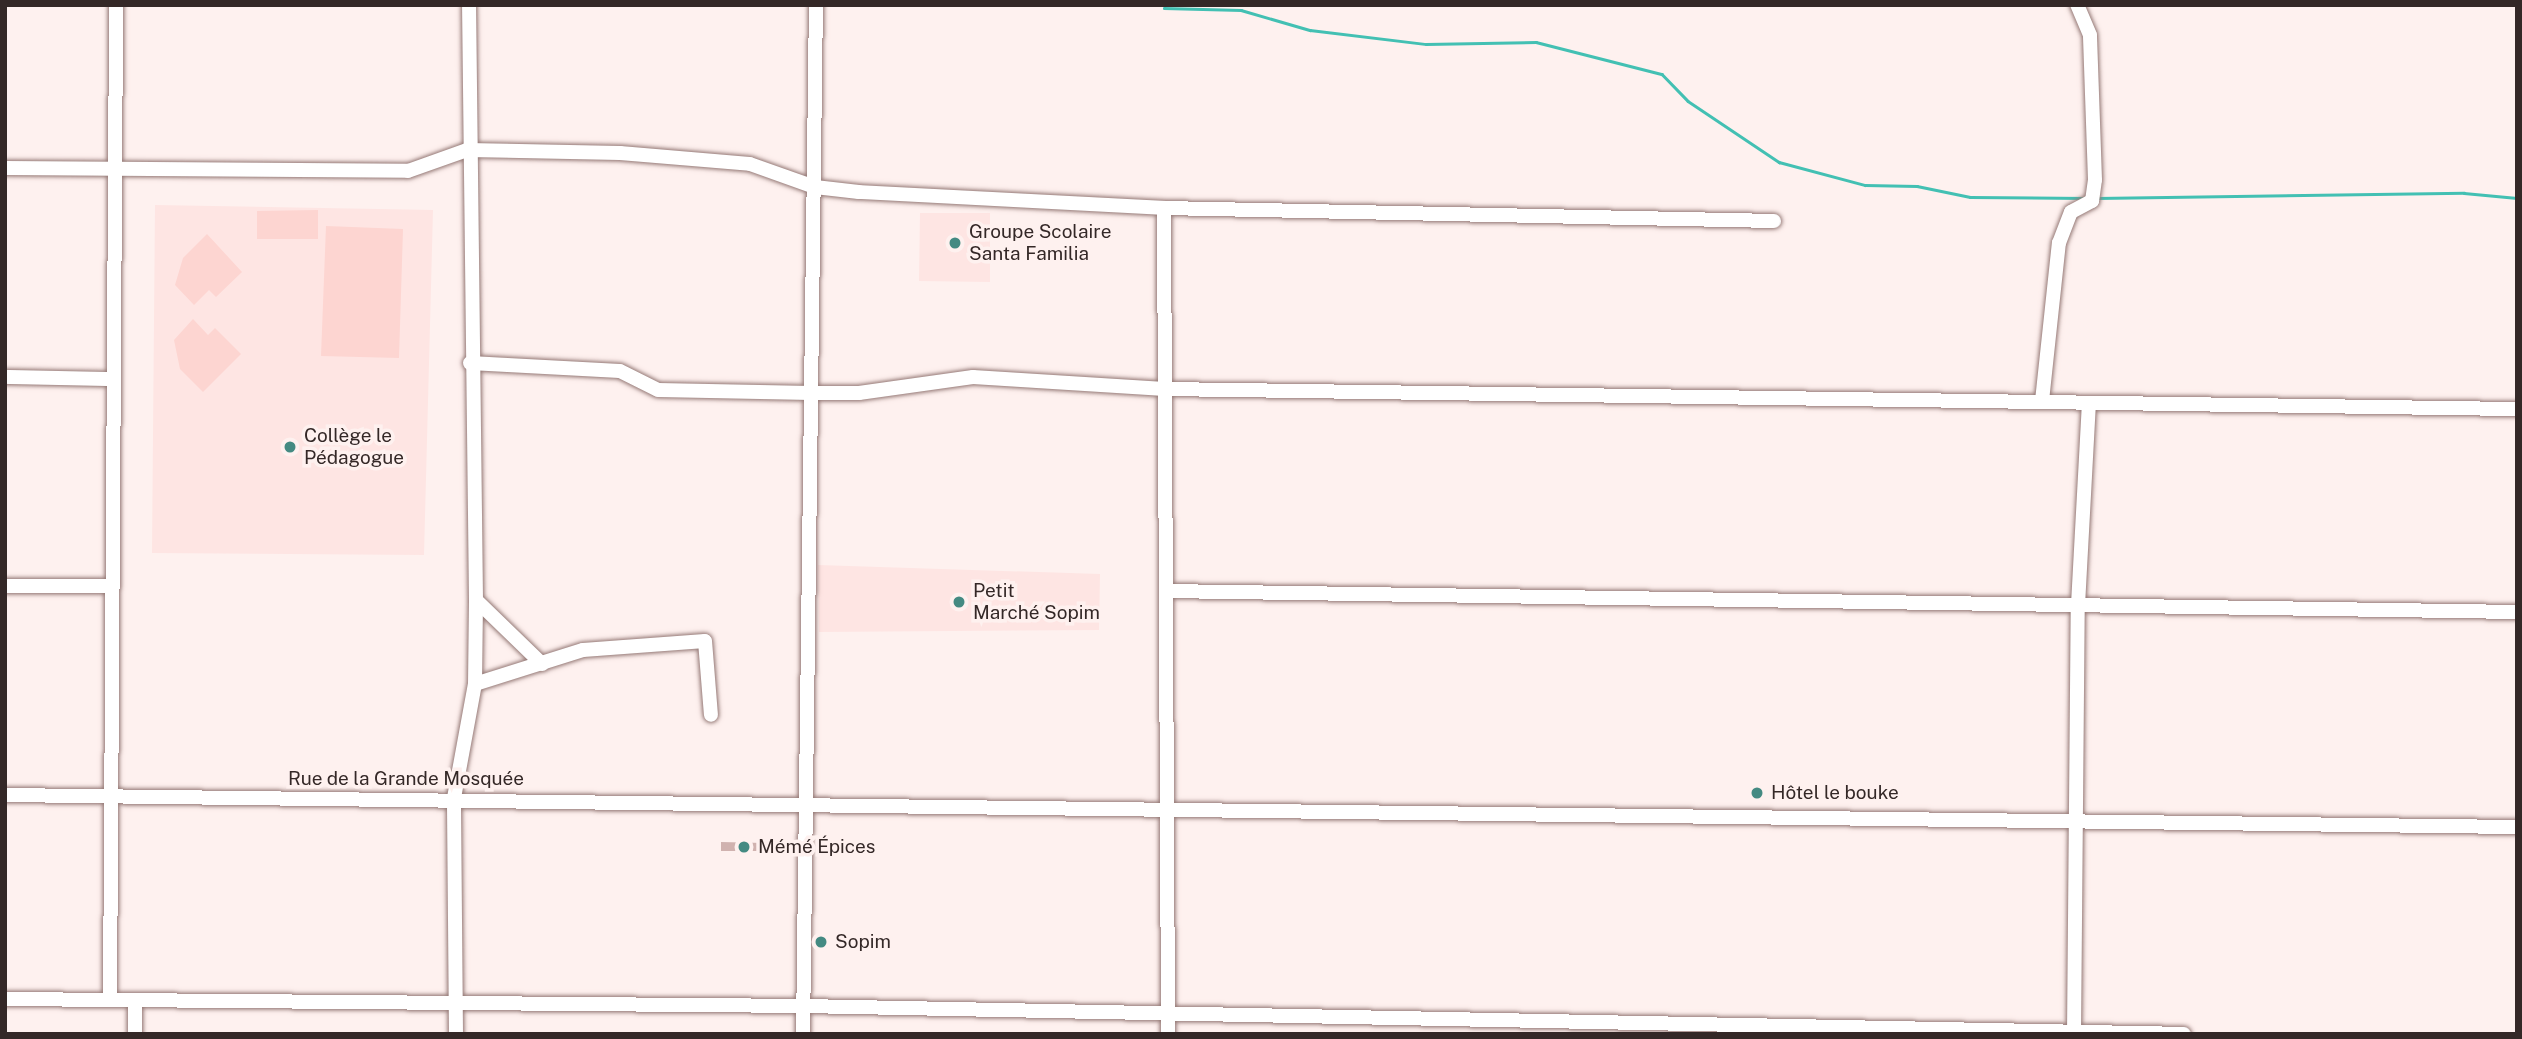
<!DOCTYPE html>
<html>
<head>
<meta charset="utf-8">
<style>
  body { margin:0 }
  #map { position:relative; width:2522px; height:1039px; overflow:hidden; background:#fef1ef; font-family:"Public Sans",sans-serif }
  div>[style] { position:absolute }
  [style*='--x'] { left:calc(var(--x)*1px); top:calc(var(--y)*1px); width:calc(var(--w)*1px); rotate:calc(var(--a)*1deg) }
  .built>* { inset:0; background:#fee5e3 }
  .green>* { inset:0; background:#fdd5d1 }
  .stream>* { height:2.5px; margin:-1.25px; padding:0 1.25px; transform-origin:1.25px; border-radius:1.25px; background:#43c0b3 }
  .building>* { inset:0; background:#d0b2af }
  .roads { filter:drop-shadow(0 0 2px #957976) drop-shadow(0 0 2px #957976) }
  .minor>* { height:14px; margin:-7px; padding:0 7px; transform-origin:7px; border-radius:7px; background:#fff }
  .dots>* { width:19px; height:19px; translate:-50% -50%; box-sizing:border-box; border:4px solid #fef1ef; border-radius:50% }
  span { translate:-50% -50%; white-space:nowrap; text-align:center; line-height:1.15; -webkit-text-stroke:7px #fef1ef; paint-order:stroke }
  .poi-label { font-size:19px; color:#342827 }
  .left { translate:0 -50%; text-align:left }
  .street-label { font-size:19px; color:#342827 }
  .frame { position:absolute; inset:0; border:7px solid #342827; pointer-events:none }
</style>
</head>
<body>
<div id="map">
  <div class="built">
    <div style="clip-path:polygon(155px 205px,433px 210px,424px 555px,152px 553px)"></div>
    <div style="clip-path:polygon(920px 213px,990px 213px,990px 282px,919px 281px)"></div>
    <div style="clip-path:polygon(818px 565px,1100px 574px,1099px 630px,819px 632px)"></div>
  </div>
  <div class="green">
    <div style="clip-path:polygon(318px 210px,318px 239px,257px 239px,257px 211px)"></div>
    <div style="clip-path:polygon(326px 226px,403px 229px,399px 358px,321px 356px)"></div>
    <div style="clip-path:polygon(207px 234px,242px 272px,216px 297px,209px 290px,194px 305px,175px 285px,183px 258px)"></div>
    <div style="clip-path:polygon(193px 319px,208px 335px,215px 328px,241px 354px,203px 392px,180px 369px,174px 340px)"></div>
  </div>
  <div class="stream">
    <div style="--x:1164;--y:8;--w:77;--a:1.5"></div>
    <div style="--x:1241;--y:10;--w:72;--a:16.2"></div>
    <div style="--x:1310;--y:30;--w:117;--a:6.9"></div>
    <div style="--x:1426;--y:44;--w:110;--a:-1"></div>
    <div style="--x:1536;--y:42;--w:130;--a:14.3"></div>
    <div style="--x:1662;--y:74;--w:37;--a:46"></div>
    <div style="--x:1688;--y:101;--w:110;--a:33.8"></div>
    <div style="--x:1779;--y:162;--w:89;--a:15"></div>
    <div style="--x:1865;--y:185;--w:52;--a:1.1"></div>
    <div style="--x:1917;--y:186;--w:54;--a:11.7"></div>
    <div style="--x:1970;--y:197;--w:116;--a:0.5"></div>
    <div style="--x:2097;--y:198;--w:367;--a:-0.8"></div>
    <div style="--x:2464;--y:193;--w:53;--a:5.4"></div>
  </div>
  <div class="building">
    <div style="clip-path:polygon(721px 842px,767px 843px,767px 851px,721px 851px)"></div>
  </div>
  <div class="roads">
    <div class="minor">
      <div style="--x:5;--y:168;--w:403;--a:0.4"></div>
      <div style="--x:408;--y:171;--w:63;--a:-19.6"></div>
      <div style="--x:467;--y:150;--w:153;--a:1.1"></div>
      <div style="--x:620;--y:153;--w:130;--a:4.8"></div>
      <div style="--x:750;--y:164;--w:69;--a:19.5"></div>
      <div style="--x:815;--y:187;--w:44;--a:6.5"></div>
      <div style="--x:859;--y:192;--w:305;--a:3"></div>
      <div style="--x:1164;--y:208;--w:610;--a:1.22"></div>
      <div style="--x:1164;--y:208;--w:826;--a:89.72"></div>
      <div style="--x:470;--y:363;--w:150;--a:3.1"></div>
      <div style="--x:620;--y:371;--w:42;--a:26.6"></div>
      <div style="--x:658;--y:390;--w:153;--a:1.1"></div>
      <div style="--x:811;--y:393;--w:48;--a:0"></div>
      <div style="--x:859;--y:393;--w:115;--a:-8"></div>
      <div style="--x:973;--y:377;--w:192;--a:3.6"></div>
      <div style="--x:1165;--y:389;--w:1352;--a:0.85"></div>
      <div style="--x:5;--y:377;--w:107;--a:1.1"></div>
      <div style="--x:2042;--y:401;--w:159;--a:-83.9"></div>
      <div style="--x:2059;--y:243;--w:33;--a:-69"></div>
      <div style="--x:2071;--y:212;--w:24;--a:-28"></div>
      <div style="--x:2092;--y:201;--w:21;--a:-82"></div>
      <div style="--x:2095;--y:180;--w:145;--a:-92"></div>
      <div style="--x:2090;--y:35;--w:33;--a:-113"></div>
      <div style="--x:5;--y:586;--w:106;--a:0"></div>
      <div style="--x:1166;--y:591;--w:1351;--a:0.89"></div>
      <div style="--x:476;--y:600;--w:92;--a:44.1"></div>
      <div style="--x:475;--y:684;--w:113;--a:-17.5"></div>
      <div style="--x:583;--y:650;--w:122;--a:-4.2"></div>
      <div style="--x:705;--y:641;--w:74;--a:85.4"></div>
      <div style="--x:5;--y:795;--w:2512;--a:0.73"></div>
      <div style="--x:5;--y:999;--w:798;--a:0.5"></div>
      <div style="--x:803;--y:1006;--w:1381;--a:1.16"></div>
      <div style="--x:110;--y:1000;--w:995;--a:-89.65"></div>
      <div style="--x:135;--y:1034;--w:33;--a:-90"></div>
      <div style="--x:456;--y:1034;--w:236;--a:-90.5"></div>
      <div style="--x:454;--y:798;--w:116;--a:-79.6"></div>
      <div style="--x:475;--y:684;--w:84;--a:-89.3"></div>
      <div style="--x:476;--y:600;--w:595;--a:-90.67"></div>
      <div style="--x:803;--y:1034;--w:1029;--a:-89.28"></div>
      <div style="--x:2074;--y:1034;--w:429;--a:-89.5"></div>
      <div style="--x:2078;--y:605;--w:202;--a:-86.9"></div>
    </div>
  </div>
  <div class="dots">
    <div style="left:955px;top:243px;background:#448a82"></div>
    <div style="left:290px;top:447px;background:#448a82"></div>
    <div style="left:959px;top:602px;background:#448a82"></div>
    <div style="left:1757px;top:793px;background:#448a82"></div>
    <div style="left:744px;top:847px;background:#448a82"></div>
    <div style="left:821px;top:942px;background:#448a82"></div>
  </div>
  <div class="poi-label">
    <span class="left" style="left:969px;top:243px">Groupe Scolaire<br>Santa Familia</span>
    <span class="left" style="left:304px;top:447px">Collège le<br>Pédagogue</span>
    <span class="left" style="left:973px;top:602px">Petit<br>Marché Sopim</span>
    <span class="left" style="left:1771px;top:793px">Hôtel le bouke</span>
    <span class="left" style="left:758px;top:847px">Mémé Épices</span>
    <span class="left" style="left:835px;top:942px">Sopim</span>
  </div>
  <div class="street-label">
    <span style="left:406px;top:779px">Rue de la Grande Mosquée</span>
  </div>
  <div class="frame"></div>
</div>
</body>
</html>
